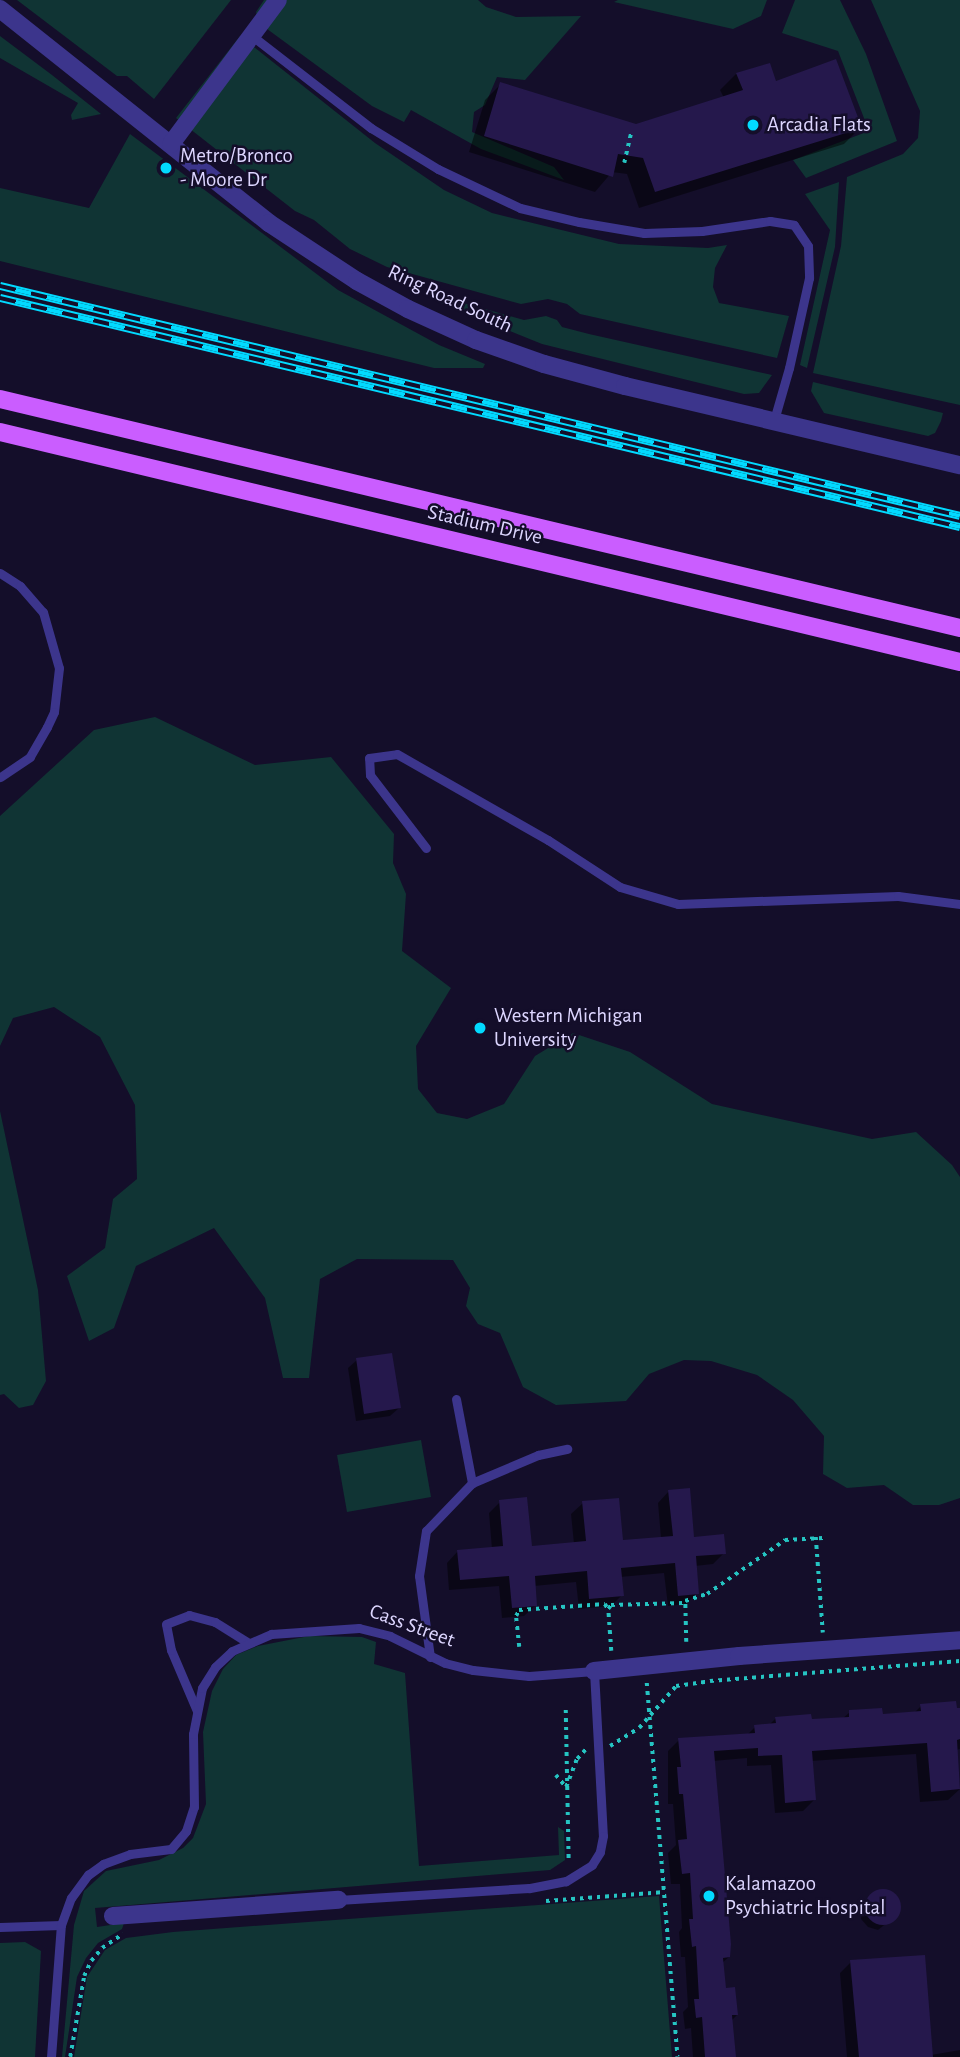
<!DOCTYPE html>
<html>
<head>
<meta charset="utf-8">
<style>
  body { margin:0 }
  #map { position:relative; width:960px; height:2057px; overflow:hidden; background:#140e2a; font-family:"Alegreya Sans",sans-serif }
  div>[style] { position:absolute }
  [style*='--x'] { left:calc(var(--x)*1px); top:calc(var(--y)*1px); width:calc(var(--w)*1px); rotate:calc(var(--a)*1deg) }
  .green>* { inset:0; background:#103434 }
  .shadow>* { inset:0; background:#0007 }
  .building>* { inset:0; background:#25184c }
  .round { border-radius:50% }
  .path>* { height:3.5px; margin-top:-1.75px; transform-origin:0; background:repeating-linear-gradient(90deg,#25c4c2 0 3.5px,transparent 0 8.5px) }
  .lane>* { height:9px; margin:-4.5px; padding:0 4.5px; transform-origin:4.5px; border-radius:4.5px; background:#3c358c }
  .street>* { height:18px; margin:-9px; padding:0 9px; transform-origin:9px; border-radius:9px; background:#3c358c }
  .primary>* { height:18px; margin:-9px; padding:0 9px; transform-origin:9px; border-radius:9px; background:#ca5dff }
  .rail>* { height:8px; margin-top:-4px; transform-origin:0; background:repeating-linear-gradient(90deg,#140e2a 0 16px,#02daff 0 32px); box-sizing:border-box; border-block:2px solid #02daff }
  .dots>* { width:19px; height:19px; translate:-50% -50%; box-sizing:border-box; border:4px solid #140e2a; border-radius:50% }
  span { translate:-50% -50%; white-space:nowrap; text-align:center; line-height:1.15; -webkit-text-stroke:5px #140e2a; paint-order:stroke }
  .poi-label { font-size:21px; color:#ddd6ff }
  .left { translate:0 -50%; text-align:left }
  .street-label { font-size:21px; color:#ddd6ff }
</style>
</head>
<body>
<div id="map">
  <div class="green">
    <div style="clip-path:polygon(17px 0,231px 0,154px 99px,127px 76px,117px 76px)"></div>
    <div style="clip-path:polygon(264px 0,478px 0,486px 7px,516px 17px,581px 16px,525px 80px,497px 77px,485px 105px,474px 112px,472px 132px,554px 167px,564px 180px,481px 149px,411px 110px,404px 122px,372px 106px,263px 26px,258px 20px,256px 12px)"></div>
    <div style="clip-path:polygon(618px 0,767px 0,761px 16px,733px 29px,614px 2px)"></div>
    <div style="clip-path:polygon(795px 0,840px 0,866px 54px,897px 141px,806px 178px,793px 160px,869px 131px,838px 51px,782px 33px)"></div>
    <div style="clip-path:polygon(871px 0,960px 0,960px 405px,813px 373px,841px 246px,847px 177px,903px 154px,918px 138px,920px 111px)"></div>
    <div style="clip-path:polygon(0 36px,52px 75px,101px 114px,72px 120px,71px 115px,78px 103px,0 58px)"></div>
    <div style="clip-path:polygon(240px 36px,375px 143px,444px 190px,492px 213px,619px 244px,708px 248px,727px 245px,715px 268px,713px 287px,719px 303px,789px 316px,777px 358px,580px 314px,567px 304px,548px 299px,521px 304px,387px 267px,350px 249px,314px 220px,295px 211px,176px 118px)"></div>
    <div style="clip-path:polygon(130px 134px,338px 290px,439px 345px,485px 364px,483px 368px,434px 368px,0 261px,0 188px,89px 208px)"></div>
    <div style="clip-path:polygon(839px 182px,835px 247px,807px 368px,800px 365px,830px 230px,805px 194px)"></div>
    <div style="clip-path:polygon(453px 300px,524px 320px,546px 316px,557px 320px,562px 327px,589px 334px,772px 375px,759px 393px,744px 394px,542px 344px,441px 303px)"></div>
    <div style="clip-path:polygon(813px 382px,943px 413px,941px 421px,935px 433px,928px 436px,824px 413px,811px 391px)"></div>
    <div style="clip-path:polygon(155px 717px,255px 765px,331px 757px,394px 834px,393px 863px,406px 894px,402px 951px,451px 988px,416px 1046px,418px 1089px,437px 1113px,467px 1119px,504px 1104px,535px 1056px,573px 1033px,630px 1052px,712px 1104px,872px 1139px,916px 1132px,952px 1165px,960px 1177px,960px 1498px,939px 1505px,913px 1505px,884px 1485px,847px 1488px,823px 1474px,824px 1436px,793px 1400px,757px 1375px,711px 1361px,684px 1360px,649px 1374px,626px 1401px,556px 1405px,523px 1387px,500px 1333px,478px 1324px,466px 1306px,470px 1288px,453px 1260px,357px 1259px,320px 1279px,309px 1378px,283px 1378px,265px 1298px,214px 1228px,136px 1266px,114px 1328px,89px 1341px,67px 1276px,105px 1248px,113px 1199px,137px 1179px,135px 1105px,100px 1037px,54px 1007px,13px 1018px,0 1046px,0 816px,94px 730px)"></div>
    <div style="clip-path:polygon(0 1111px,38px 1290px,46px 1381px,33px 1405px,19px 1408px,4px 1394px,0 1395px)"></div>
    <div style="clip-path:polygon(421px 1440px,431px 1497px,347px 1512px,337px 1455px)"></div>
    <div style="clip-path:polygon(309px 1636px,362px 1637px,376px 1642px,374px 1664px,405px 1673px,419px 1866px,559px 1855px,558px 1827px,564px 1831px,565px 1860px,550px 1870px,95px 1908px,97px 1927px,124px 1923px,122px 1929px,98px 1943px,86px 1958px,77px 1977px,65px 2057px,62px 2057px,74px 1925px,84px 1891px,106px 1871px,159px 1860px,183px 1848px,193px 1838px,206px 1804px,203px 1732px,212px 1691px,223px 1669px,236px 1655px,258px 1646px)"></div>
    <div style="clip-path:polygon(659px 1896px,672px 2057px,74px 2057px,87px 1977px,105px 1950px,126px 1938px,173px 1932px)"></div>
    <div style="clip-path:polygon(25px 1942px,41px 1951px,35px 2057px,0 2057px,0 1943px)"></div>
  </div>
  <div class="shadow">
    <div style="clip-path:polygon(769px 65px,775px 83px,860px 128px,844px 144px,639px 208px,627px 174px,612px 172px,595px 192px,469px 152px,485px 100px,501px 84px,636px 126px,724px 98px,720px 90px,736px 74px)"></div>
    <div style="clip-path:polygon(357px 1360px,399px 1408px,390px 1416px,356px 1421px,348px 1368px)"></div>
    <div style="clip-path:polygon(669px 1491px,693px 1538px,724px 1553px,713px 1564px,695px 1566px,697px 1593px,686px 1604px,668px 1606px,664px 1573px,620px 1577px,622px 1595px,611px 1606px,579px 1609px,576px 1582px,534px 1586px,536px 1605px,524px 1616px,502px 1618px,499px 1586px,449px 1590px,447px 1563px,458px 1551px,492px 1549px,489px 1513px,500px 1502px,530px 1548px,574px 1544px,571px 1514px,583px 1503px,622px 1542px,661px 1538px,658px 1503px)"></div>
    <div style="clip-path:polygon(921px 1706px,960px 1710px,960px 1749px,956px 1750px,960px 1789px,948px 1800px,920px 1802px,916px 1754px,855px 1758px,811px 1761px,814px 1800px,803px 1811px,775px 1813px,771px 1765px,747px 1766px,747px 1758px,713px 1761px,729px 1957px,722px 1963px,724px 1990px,737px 2015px,731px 2021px,734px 2057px,693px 2057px,691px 2028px,685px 2029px,683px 2012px,688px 2007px,685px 1957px,681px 1957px,679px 1932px,682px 1928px,680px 1884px,671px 1884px,668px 1853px,676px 1845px,673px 1804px,668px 1804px,668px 1751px,679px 1740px,746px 1736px,755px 1727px,769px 1725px,776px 1718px,810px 1721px,842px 1719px,850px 1712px,881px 1716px,914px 1713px)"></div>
    <div style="clip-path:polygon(878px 1891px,894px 1894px,899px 1903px,898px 1914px,878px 1930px,868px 1927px,861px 1919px,863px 1903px)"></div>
    <div style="clip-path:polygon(851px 1962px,931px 2055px,960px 2050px,960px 2057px,847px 2057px,840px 1973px)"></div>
  </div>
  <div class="building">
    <div style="clip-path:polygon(836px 59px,862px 128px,655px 192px,643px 158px,618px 154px,613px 177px,484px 136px,500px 82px,636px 124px,743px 90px,736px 73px,770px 63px,776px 81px)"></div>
    <div style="clip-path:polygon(392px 1353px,401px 1408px,364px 1414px,356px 1358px)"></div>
    <div style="clip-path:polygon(690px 1488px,694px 1537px,724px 1534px,726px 1554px,696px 1556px,699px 1594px,678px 1596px,675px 1563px,621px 1568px,624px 1596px,589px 1599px,587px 1571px,535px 1576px,537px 1606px,512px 1608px,509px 1576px,460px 1580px,457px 1550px,503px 1546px,499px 1500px,527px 1497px,532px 1546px,586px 1541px,582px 1501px,619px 1498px,623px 1540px,673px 1536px,668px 1490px)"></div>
    <div style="clip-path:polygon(956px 1701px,957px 1708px,960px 1708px,960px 1739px,957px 1740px,960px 1789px,931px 1792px,927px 1743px,812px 1751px,816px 1800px,785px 1803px,782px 1755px,758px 1756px,758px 1748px,714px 1751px,731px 1944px,730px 1957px,723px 1958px,726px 1988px,735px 1987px,738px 2015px,732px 2015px,736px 2057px,705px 2057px,702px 2017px,696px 2018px,694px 1999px,699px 1999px,696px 1946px,692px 1947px,689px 1919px,693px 1919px,690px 1873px,682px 1874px,678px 1840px,687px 1839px,683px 1794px,679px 1794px,677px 1767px,681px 1767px,678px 1738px,755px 1733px,754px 1725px,776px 1723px,775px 1717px,811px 1714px,812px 1719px,849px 1717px,849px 1710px,882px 1708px,883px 1714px,921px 1711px,920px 1704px)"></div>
    <div class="round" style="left:865px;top:1889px;width:36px;height:36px"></div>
    <div style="clip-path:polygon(925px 1955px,933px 2057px,859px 2057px,850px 1960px)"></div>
  </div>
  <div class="path">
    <div style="--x:624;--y:163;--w:32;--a:-77"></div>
    <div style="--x:816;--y:1537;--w:96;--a:85.8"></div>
    <div style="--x:686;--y:1642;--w:41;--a:-91.4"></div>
    <div style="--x:685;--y:1601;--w:23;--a:-18"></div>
    <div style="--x:707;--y:1594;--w:95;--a:-34.7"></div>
    <div style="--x:785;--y:1540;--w:38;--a:-3"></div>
    <div style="--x:519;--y:1647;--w:31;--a:-96"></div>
    <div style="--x:516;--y:1616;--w:7;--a:-63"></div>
    <div style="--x:519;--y:1610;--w:86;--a:-4"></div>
    <div style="--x:605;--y:1604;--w:6;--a:59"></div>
    <div style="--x:611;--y:1651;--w:42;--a:-94.1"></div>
    <div style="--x:608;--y:1609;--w:5;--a:-53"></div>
    <div style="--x:611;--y:1605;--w:73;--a:-1.6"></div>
    <div style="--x:647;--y:1683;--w:375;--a:85.3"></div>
    <div style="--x:566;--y:1710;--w:153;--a:88.9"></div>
    <div style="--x:610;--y:1746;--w:34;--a:-32"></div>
    <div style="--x:639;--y:1728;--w:56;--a:-48.6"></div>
    <div style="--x:676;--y:1686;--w:34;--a:-8"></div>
    <div style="--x:710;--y:1681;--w:251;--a:-4.6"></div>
    <div style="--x:556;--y:1775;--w:16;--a:50"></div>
    <div style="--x:566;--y:1787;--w:30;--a:-69"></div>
    <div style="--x:577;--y:1759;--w:13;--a:-48"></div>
    <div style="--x:546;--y:1901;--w:119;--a:-4.3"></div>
    <div style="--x:70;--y:2057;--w:82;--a:-80.2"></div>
    <div style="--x:84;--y:1976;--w:17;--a:-65"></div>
    <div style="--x:91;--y:1961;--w:17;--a:-50"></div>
    <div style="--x:102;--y:1948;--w:25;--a:-34"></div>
  </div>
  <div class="lane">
    <div style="--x:251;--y:35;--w:152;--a:37.8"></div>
    <div style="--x:371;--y:128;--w:79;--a:31.5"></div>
    <div style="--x:438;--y:169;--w:91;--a:25.4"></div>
    <div style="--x:520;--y:208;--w:61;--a:13.3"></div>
    <div style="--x:579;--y:222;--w:66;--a:9.6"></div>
    <div style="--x:644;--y:233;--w:58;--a:-2"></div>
    <div style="--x:702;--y:231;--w:69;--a:-8.4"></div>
    <div style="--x:770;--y:221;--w:24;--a:9"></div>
    <div style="--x:794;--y:225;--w:25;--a:56"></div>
    <div style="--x:808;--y:246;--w:32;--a:88"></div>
    <div style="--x:809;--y:278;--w:92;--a:102.5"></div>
    <div style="--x:789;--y:368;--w:54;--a:106.1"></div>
    <div style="--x:0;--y:573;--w:24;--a:33"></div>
    <div style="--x:20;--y:586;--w:35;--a:49"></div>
    <div style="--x:43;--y:612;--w:58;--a:74.1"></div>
    <div style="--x:59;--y:668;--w:44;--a:96.5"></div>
    <div style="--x:54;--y:712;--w:17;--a:115"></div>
    <div style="--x:47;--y:727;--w:34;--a:120"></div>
    <div style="--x:30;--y:757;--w:36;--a:146"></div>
    <div style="--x:426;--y:848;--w:92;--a:-127.5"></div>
    <div style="--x:370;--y:775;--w:17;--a:-93"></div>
    <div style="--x:369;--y:758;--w:28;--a:-8"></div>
    <div style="--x:397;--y:754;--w:174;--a:29.7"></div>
    <div style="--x:548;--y:840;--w:86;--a:33.1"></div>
    <div style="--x:620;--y:887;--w:60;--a:16.3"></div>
    <div style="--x:678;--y:904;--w:220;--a:-2.1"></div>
    <div style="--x:898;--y:896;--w:63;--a:7.4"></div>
    <div style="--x:456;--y:1399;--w:86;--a:79.2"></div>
    <div style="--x:430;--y:1657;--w:82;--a:-97.7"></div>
    <div style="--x:419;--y:1576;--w:46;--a:-81.2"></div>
    <div style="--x:426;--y:1531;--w:66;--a:-46.2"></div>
    <div style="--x:472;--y:1483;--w:72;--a:-23"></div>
    <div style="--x:538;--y:1455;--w:30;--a:-12"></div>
    <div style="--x:197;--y:1711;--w:66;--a:-113.1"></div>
    <div style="--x:171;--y:1650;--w:26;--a:-101"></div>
    <div style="--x:166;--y:1624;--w:25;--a:-21"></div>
    <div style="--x:189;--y:1615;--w:27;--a:15"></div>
    <div style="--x:215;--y:1622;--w:39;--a:32"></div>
    <div style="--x:0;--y:1927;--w:61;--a:-1.9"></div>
    <div style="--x:51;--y:2057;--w:132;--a:-85.7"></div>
    <div style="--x:61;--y:1925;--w:29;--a:-70"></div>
    <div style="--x:71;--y:1898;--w:29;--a:-54"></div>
    <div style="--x:88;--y:1875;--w:19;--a:-36"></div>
    <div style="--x:103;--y:1864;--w:29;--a:-20"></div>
    <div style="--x:130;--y:1854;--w:41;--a:-7"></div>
    <div style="--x:171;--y:1849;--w:23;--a:-50"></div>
    <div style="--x:186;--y:1831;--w:25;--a:-72"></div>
    <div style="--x:194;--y:1807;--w:73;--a:-90.8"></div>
    <div style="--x:193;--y:1734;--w:47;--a:-78.9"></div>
    <div style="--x:202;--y:1688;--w:25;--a:-58"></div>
    <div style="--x:215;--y:1667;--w:23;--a:-43"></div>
    <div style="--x:232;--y:1651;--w:43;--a:-23.6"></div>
    <div style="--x:271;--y:1634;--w:88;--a:-3.9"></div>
    <div style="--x:359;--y:1628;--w:32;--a:14"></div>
    <div style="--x:390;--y:1636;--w:61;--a:26.1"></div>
    <div style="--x:445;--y:1663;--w:29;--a:14"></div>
    <div style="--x:473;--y:1670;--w:56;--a:6.1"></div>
    <div style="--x:529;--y:1676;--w:65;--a:-4.4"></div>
    <div style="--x:594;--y:1671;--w:165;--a:86.9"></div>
    <div style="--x:603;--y:1836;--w:16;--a:101"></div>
    <div style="--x:600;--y:1852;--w:15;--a:122"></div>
    <div style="--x:592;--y:1865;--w:31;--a:148"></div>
    <div style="--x:566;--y:1881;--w:38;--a:169"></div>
    <div style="--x:529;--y:1888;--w:191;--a:176.4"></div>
  </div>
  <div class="street">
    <div style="--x:0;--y:9;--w:344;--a:38.5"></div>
    <div style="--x:269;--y:223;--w:105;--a:33.4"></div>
    <div style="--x:357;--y:281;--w:58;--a:28.8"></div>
    <div style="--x:408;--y:309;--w:75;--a:24.5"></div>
    <div style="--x:476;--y:340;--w:72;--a:19.4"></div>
    <div style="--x:544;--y:364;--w:84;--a:15.2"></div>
    <div style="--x:625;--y:386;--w:344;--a:13.3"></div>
    <div style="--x:171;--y:144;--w:179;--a:-53.4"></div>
    <div style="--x:594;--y:1671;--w:146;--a:-5.9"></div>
    <div style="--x:739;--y:1656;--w:222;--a:-4.1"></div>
    <div style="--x:113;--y:1916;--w:226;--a:-4.1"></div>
  </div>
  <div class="primary">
    <div style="--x:0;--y:399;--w:987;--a:13.42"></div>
    <div style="--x:0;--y:432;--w:987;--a:13.47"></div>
  </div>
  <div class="rail">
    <div style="--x:0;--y:286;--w:987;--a:13.47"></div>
    <div style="--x:0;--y:298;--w:987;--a:13.42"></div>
  </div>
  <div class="dots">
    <div style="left:753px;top:125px;background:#02daff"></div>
    <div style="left:166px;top:168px;background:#02daff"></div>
    <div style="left:480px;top:1028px;background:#02daff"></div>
    <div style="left:709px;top:1896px;background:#02daff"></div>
  </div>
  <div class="poi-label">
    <span class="left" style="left:767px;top:125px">Arcadia Flats</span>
    <span class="left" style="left:180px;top:168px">Metro/Bronco<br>- Moore Dr</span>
    <span class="left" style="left:494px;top:1028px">Western Michigan<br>University</span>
    <span class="left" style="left:725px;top:1896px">Kalamazoo<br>Psychiatric Hospital</span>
  </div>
  <div class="street-label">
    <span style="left:450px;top:299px;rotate:25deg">Ring Road South</span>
    <span style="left:485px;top:525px;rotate:13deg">Stadium Drive</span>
    <span style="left:412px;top:1626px;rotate:20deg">Cass Street</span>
  </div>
</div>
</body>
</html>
